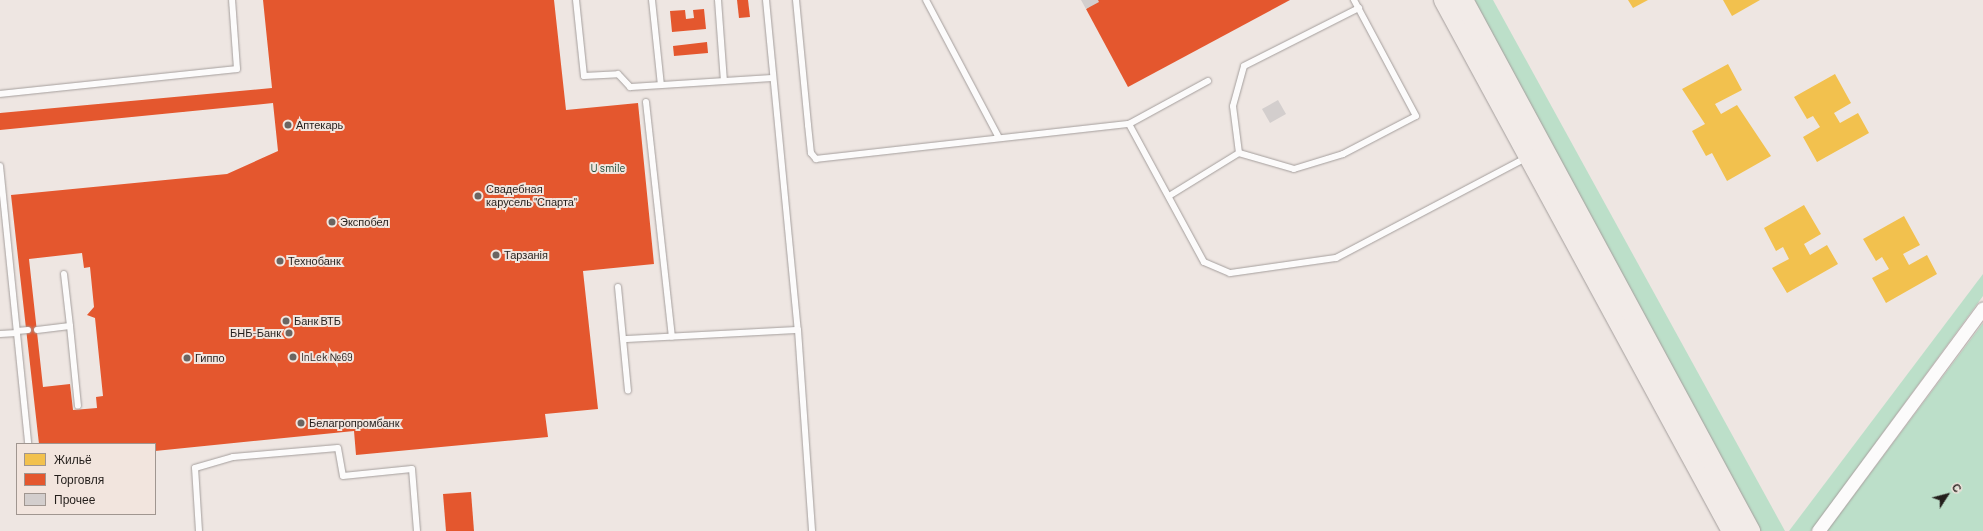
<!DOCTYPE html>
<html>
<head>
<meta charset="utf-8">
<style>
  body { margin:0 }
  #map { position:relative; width:1983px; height:531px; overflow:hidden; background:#eee6e2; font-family:Barlow,sans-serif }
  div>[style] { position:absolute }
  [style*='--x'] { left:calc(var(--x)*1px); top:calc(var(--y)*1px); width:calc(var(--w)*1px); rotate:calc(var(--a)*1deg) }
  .green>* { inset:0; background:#bcdfc9 }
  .homes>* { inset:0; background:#f2c14e }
  .shops>* { inset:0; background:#e4572e }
  .building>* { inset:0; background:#d3cecd }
  .roads { filter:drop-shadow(0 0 1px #a49e9c) drop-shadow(0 0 1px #a49e9c) }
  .service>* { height:6px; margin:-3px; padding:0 3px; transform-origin:3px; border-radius:3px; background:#fcfbfb }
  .minor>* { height:13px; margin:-6.5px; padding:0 6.5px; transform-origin:6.5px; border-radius:6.5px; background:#fcfbfb }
  .primary>* { height:20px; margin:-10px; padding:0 10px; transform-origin:10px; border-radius:10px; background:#f2ebe8 }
  .dots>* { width:11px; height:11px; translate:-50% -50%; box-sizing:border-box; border:2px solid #f2e5de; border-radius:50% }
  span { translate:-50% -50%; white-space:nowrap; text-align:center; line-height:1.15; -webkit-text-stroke:4px #f2e5de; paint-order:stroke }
  .poi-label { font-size:11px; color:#241f1c }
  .left { translate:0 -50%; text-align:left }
  .right { translate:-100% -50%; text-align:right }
  .park-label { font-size:11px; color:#13422d }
  .legend { position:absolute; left:16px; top:443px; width:140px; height:72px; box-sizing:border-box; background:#f2e5de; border:1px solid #a09690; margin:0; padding:5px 7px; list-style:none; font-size:12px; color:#241f1c }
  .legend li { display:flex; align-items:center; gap:8px; height:20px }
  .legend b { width:20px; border:1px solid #a09690 }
  .north { position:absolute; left:1927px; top:475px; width:40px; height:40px; -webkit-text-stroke:3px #f2e5de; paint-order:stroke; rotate:54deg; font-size:11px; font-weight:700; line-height:16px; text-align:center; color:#241f1c }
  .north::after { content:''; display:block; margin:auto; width:14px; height:18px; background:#241f1c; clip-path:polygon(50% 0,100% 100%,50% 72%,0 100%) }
</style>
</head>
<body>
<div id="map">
  <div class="green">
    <div style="clip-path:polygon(1474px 0,1493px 0,1785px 531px,1760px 531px)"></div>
    <div style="clip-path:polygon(1983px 274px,1983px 296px,1811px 531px,1789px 531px)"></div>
    <div style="clip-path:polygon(1983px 323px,1983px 531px,1827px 531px)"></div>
  </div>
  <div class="homes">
    <div style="clip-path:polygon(1628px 0,1648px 0,1633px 8px)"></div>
    <div style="clip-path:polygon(1723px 0,1760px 0,1732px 16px)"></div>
    <div style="clip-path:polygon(1728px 64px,1742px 90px,1715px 104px,1721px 114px,1737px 105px,1771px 156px,1727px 181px,1712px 153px,1706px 156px,1692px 131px,1705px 124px,1682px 89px)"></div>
    <div style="clip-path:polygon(1835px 74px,1851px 103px,1834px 113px,1840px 123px,1858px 113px,1869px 133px,1817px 162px,1803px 137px,1820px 127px,1813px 116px,1807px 119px,1794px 97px)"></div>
    <div style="clip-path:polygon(1804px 205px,1821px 234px,1804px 244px,1810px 255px,1827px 245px,1838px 264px,1787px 293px,1772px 268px,1789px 259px,1783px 247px,1776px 251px,1764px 228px)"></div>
    <div style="clip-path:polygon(1904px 216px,1920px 245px,1903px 254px,1909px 265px,1927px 255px,1937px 274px,1886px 303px,1872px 278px,1889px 269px,1882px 257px,1876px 261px,1863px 239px)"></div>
  </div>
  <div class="shops">
    <div style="clip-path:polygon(evenodd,263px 0,554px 0,566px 110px,638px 103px,654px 264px,583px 271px,598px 409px,545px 414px,548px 437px,356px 455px,354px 431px,155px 451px,155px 444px,39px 444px,11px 195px,227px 174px,278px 151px,273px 103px,0 130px,0 113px,272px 88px,263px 0,82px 253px,84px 268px,90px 267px,94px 307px,87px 315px,95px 318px,103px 396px,96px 397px,97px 408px,73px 410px,70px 384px,43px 387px,29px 259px,82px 253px)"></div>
    <div style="clip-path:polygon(737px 0,748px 0,750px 17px,739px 18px)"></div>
    <div style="clip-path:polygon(1098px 0,1290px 0,1128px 87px,1086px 9px)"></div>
    <div style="clip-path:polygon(704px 9px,706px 29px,672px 32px,670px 11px,685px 10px,686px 19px,694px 18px,693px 10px)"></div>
    <div style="clip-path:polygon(707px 42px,708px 53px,674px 56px,673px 46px)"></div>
    <div style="clip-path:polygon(471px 492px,474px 531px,446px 531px,443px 494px)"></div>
  </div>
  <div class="building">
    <div style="clip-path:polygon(1081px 0,1098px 0,1099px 2px,1086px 9px)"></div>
    <div style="clip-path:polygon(1278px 100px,1286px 114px,1270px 123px,1262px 109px)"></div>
  </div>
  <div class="roads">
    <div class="service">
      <div style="--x:576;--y:0;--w:76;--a:84"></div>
      <div style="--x:584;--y:76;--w:34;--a:-3"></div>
      <div style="--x:618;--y:74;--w:18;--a:47"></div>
      <div style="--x:630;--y:87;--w:143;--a:-3.6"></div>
      <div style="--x:652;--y:0;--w:85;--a:84"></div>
      <div style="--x:718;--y:0;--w:81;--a:85.8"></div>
      <div style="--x:766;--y:0;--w:332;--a:84.5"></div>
      <div style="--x:798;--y:330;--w:201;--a:86"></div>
      <div style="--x:796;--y:0;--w:126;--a:84.5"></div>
      <div style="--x:808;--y:125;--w:28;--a:84"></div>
      <div style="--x:811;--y:153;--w:8;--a:50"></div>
      <div style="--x:816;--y:159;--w:315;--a:-6.4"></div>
      <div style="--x:1129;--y:124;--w:90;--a:-28.6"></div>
      <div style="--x:926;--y:0;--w:154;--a:62.1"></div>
      <div style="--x:0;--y:94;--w:238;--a:-6"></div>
      <div style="--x:237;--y:69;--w:69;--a:-94.1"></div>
      <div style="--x:646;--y:102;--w:236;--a:83.7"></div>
      <div style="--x:1129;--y:124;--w:157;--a:61.5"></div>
      <div style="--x:1204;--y:262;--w:28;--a:23"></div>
      <div style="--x:1230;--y:273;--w:107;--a:-8.1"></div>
      <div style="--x:1336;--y:258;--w:215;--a:-27.8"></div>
      <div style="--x:1239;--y:153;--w:47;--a:-97.3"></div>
      <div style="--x:1233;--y:106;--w:41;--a:-74.6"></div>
      <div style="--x:1244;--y:66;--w:129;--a:-26.8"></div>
      <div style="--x:0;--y:166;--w:279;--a:84.2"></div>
      <div style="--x:1169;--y:196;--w:82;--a:-31.6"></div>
      <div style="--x:1239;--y:153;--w:57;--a:16.2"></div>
      <div style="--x:1294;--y:169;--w:51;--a:-17"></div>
      <div style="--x:1343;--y:154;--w:82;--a:-27.5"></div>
      <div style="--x:1416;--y:116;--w:132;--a:-118.1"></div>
      <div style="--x:64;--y:274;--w:52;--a:83.4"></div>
      <div style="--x:618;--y:287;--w:104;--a:84.5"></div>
      <div style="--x:37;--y:330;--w:33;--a:-7"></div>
      <div style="--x:70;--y:326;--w:80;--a:84.3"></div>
      <div style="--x:17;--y:331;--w:11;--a:-5"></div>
      <div style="--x:0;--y:334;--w:17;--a:-3"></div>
      <div style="--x:625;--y:339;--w:173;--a:-3"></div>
      <div style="--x:199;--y:531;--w:63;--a:-93.6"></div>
      <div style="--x:195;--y:468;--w:40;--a:-16"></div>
      <div style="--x:233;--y:457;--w:105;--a:-4.9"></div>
      <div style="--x:338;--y:448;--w:28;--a:80"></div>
      <div style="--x:343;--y:476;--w:69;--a:-5.8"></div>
      <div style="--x:412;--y:469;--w:62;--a:85.4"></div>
    </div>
    <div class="minor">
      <div style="--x:1818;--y:531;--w:277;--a:-53.5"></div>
    </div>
    <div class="primary">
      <div style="--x:1444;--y:0;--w:604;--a:61.53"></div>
      <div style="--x:1463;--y:0;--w:604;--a:61.61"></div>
    </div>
  </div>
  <div class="dots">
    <div style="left:288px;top:125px;background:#6b6561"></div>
    <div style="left:478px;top:196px;background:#6b6561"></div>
    <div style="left:332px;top:222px;background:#6b6561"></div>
    <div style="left:496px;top:255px;background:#6b6561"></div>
    <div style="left:280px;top:261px;background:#6b6561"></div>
    <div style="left:286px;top:321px;background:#6b6561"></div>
    <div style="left:289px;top:333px;background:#6b6561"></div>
    <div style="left:293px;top:357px;background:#6b6561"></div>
    <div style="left:187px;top:358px;background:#6b6561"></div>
    <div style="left:301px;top:423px;background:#6b6561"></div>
  </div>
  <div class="poi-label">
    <span class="left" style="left:296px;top:125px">Аптекарь</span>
    <span class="left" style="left:486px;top:196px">Свадебная<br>карусель "Спарта"</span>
    <span class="left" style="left:340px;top:222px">Экспобел</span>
    <span class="left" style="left:504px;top:255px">Тарзанія</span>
    <span class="left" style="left:288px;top:261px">Технобанк</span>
    <span class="left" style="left:294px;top:321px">Банк ВТБ</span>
    <span class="right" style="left:281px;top:333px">БНБ-Банк</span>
    <span class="left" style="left:301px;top:357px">InLek №69</span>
    <span class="left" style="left:195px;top:358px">Гиппо</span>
    <span class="left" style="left:309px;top:423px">Белагропромбанк</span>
  </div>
  <div class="park-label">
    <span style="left:608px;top:168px">U smile</span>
  </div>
  <ul class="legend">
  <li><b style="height:11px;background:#f2c14e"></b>Жильё</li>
  <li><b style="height:11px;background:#e4572e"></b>Торговля</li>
  <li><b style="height:11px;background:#d3cecd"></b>Прочее</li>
  </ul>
  <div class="north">С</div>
</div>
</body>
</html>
